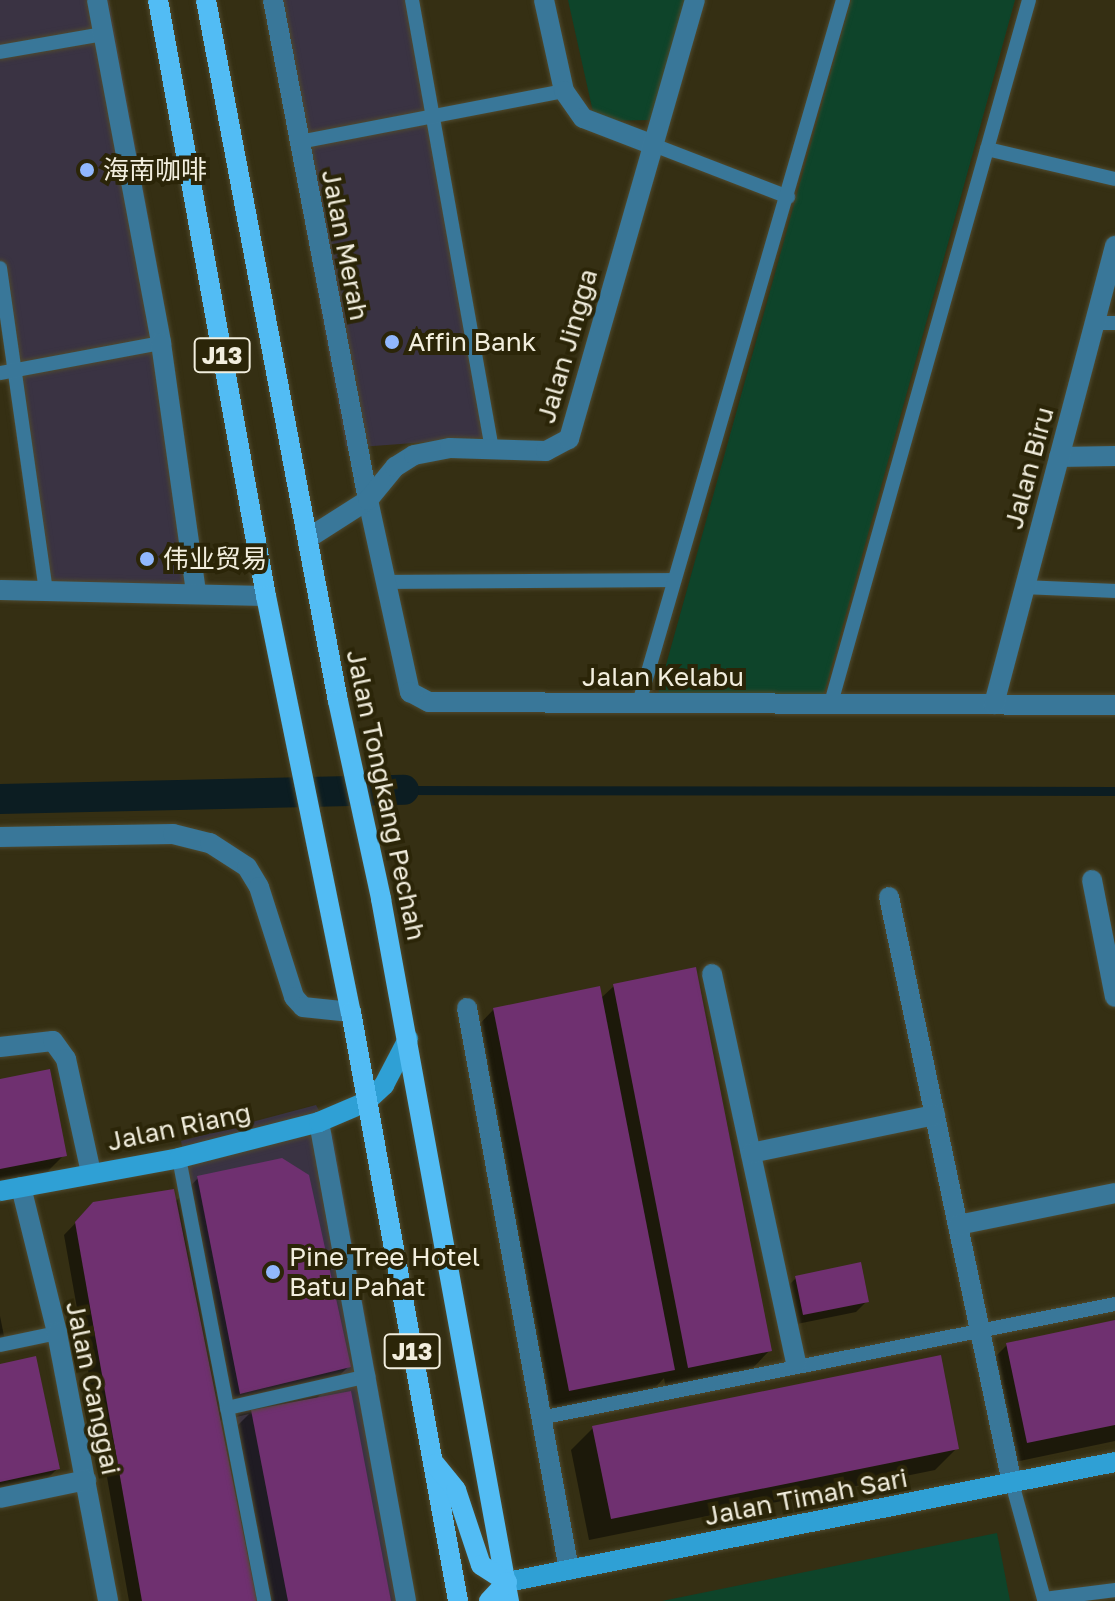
<!DOCTYPE html>
<html>
<head>
<meta charset="utf-8">
<style>
  body { margin:0 }
  #map { position:relative; width:1115px; height:1601px; overflow:hidden; background:#352f13; font-family:"Golos Text","Noto Sans SC",sans-serif }
  div>[style] { position:absolute }
  [style*='--x'] { left:calc(var(--x)*1px); top:calc(var(--y)*1px); width:calc(var(--w)*1px); rotate:calc(var(--a)*1deg) }
  .commercial>* { inset:0; background:#3a3343 }
  .green>* { inset:0; background:#0e442a }
  .shadow>* { inset:0; background:#0007 }
  .stream>* { height:9px; margin:-4.5px; padding:0 4.5px; transform-origin:4.5px; border-radius:4.5px; background:#0c1d22 }
  .canal>* { height:30px; margin:-15px; padding:0 15px; transform-origin:15px; border-radius:15px; background:#0c1d22 }
  .building>* { inset:0; background:#6f3070 }
  .roads { filter:drop-shadow(0 0 2px #4f4a2f) drop-shadow(0 0 2px #4f4a2f) }
  .lane>* { height:14px; margin:-7px; padding:0 7px; transform-origin:7px; border-radius:7px; background:#397799 }
  .street>* { height:20px; margin:-10px; padding:0 10px; transform-origin:10px; border-radius:10px; background:#397799 }
  .secondary>* { height:20px; margin:-10px; padding:0 10px; transform-origin:10px; border-radius:10px; background:#2fa0d5 }
  .primary>* { height:20px; margin:-10px; padding:0 10px; transform-origin:10px; border-radius:10px; background:#52bcf4 }
  .dots>* { width:22px; height:22px; translate:-50% -50%; box-sizing:border-box; border:4px solid #2b2508; border-radius:50% }
  span { translate:-50% -50%; white-space:nowrap; text-align:center; line-height:1.15; -webkit-text-stroke:8px #2b2508; paint-order:stroke }
  .shield-label span { padding:2px 6px; background:#2b2508; border:2px solid; border-radius:6px; -webkit-text-stroke-width:0 }
  .shield-label { font-size:24px; color:#f2eede; font-weight:700 }
  .poi-label { font-size:26px; color:#f2eede }
  .left { translate:0 -50%; text-align:left }
  .street-label { font-size:26px; color:#f2eede }
</style>
</head>
<body>
<div id="map">
  <div class="commercial">
    <div style="clip-path:polygon(0 0,109px 0,163px 297px,208px 603px,41px 600px,0 310px)"></div>
    <div style="clip-path:polygon(264px 0,419px 0,496px 437px,346px 448px)"></div>
    <div style="clip-path:polygon(316px 1105px,333px 1135px,416px 1601px,270px 1601px,181px 1141px)"></div>
  </div>
  <div class="green">
    <div style="clip-path:polygon(568px 0,685px 0,654px 120px,595px 121px)"></div>
    <div style="clip-path:polygon(851px 0,1015px 0,822px 701px,656px 701px)"></div>
    <div style="clip-path:polygon(997px 1533px,1010px 1601px,662px 1601px)"></div>
  </div>
  <div class="shadow">
    <div style="clip-path:polygon(614px 986px,770px 1350px,748px 1373px,666px 1389px,664px 1378px,651px 1392px,547px 1412px,472px 1032px,494px 1009px,600px 999px)"></div>
    <div style="clip-path:polygon(0 1081px,64px 1155px,42px 1177px,0 1186px)"></div>
    <div style="clip-path:polygon(198px 1178px,348px 1367px,316px 1399px,389px 1601px,262px 1601px,229px 1434px,249px 1414px,219px 1421px,255px 1601px,129px 1601px,64px 1235px,94px 1204px,175px 1202px)"></div>
    <div style="clip-path:polygon(796px 1278px,867px 1301px,856px 1312px,792px 1325px,785px 1289px)"></div>
    <div style="clip-path:polygon(0 1316px,4px 1336px,0 1339px)"></div>
    <div style="clip-path:polygon(1115px 1322px,1115px 1441px,1005px 1464px,985px 1367px,1007px 1345px)"></div>
    <div style="clip-path:polygon(0 1366px,58px 1468px,36px 1490px,0 1498px)"></div>
    <div style="clip-path:polygon(593px 1428px,957px 1448px,935px 1470px,589px 1540px,571px 1450px)"></div>
  </div>
  <div class="stream">
    <div style="--x:404;--y:790;--w:711;--a:0.08"></div>
  </div>
  <div class="canal">
    <div style="--x:0;--y:799;--w:404;--a:-1.3"></div>
  </div>
  <div class="building">
    <div style="clip-path:polygon(696px 967px,772px 1351px,688px 1368px,613px 984px)"></div>
    <div style="clip-path:polygon(600px 986px,675px 1370px,569px 1391px,493px 1008px)"></div>
    <div style="clip-path:polygon(50px 1069px,67px 1156px,0 1169px,0 1079px)"></div>
    <div style="clip-path:polygon(282px 1158px,309px 1175px,351px 1367px,240px 1394px,197px 1176px)"></div>
    <div style="clip-path:polygon(174px 1189px,257px 1601px,142px 1601px,75px 1222px,93px 1202px)"></div>
    <div style="clip-path:polygon(861px 1262px,869px 1302px,803px 1315px,795px 1276px)"></div>
    <div style="clip-path:polygon(1115px 1320px,1115px 1425px,1027px 1443px,1006px 1343px)"></div>
    <div style="clip-path:polygon(941px 1355px,959px 1449px,611px 1519px,592px 1426px)"></div>
    <div style="clip-path:polygon(36px 1356px,60px 1469px,0 1482px,0 1364px)"></div>
    <div style="clip-path:polygon(351px 1391px,391px 1601px,288px 1601px,251px 1410px)"></div>
  </div>
  <div class="roads">
    <div class="lane">
      <div style="--x:412;--y:0;--w:454;--a:79.9"></div>
      <div style="--x:0;--y:52;--w:105;--a:-9.9"></div>
      <div style="--x:299;--y:142;--w:270;--a:-10.9"></div>
      <div style="--x:651;--y:144;--w:147;--a:21.1"></div>
      <div style="--x:987;--y:149;--w:131;--a:13.2"></div>
      <div style="--x:0;--y:268;--w:325;--a:81.9"></div>
      <div style="--x:1094;--y:323;--w:21;--a:0"></div>
      <div style="--x:0;--y:373;--w:164;--a:-10.6"></div>
      <div style="--x:385;--y:582;--w:289;--a:-0.4"></div>
      <div style="--x:1024;--y:587;--w:91;--a:2.5"></div>
      <div style="--x:639;--y:703;--w:732;--a:-73.82"></div>
      <div style="--x:831;--y:703;--w:730;--a:-74.27"></div>
      <div style="--x:179;--y:1158;--w:451;--a:79.1"></div>
      <div style="--x:0;--y:1345;--w:58;--a:-11.9"></div>
      <div style="--x:227;--y:1408;--w:145;--a:-12.8"></div>
      <div style="--x:540;--y:1418;--w:586;--a:-11.21"></div>
      <div style="--x:1012;--y:1483;--w:120;--a:74.6"></div>
      <div style="--x:1044;--y:1599;--w:72;--a:-7.2"></div>
    </div>
    <div class="street">
      <div style="--x:97;--y:0;--w:349;--a:79.4"></div>
      <div style="--x:161;--y:343;--w:252;--a:82"></div>
      <div style="--x:273;--y:0;--w:509;--a:79.24"></div>
      <div style="--x:368;--y:500;--w:197;--a:77.7"></div>
      <div style="--x:410;--y:692;--w:21;--a:28"></div>
      <div style="--x:429;--y:702;--w:686;--a:0.25"></div>
      <div style="--x:544;--y:0;--w:93;--a:77.6"></div>
      <div style="--x:564;--y:91;--w:33;--a:55"></div>
      <div style="--x:583;--y:118;--w:73;--a:20.9"></div>
      <div style="--x:1059;--y:457;--w:56;--a:-1"></div>
      <div style="--x:310;--y:537;--w:69;--a:-32.5"></div>
      <div style="--x:368;--y:500;--w:43;--a:-50.7"></div>
      <div style="--x:395;--y:467;--w:22;--a:-32"></div>
      <div style="--x:414;--y:455;--w:37;--a:-11"></div>
      <div style="--x:450;--y:448;--w:96;--a:1.8"></div>
      <div style="--x:546;--y:451;--w:26;--a:-28"></div>
      <div style="--x:569;--y:439;--w:457;--a:-74"></div>
      <div style="--x:0;--y:590;--w:266;--a:1.3"></div>
      <div style="--x:994;--y:704;--w:474;--a:-75.2"></div>
      <div style="--x:0;--y:837;--w:173;--a:-1"></div>
      <div style="--x:173;--y:834;--w:38;--a:14"></div>
      <div style="--x:210;--y:843;--w:44;--a:33"></div>
      <div style="--x:247;--y:867;--w:23;--a:59"></div>
      <div style="--x:259;--y:887;--w:115;--a:72.3"></div>
      <div style="--x:294;--y:997;--w:13;--a:48"></div>
      <div style="--x:303;--y:1007;--w:48;--a:5.9"></div>
      <div style="--x:1092;--y:880;--w:119;--a:78.9"></div>
      <div style="--x:889;--y:897;--w:599;--a:78.15"></div>
      <div style="--x:712;--y:974;--w:398;--a:77.8"></div>
      <div style="--x:467;--y:1008;--w:571;--a:79.71"></div>
      <div style="--x:0;--y:1047;--w:53;--a:-6.5"></div>
      <div style="--x:53;--y:1041;--w:22;--a:54"></div>
      <div style="--x:66;--y:1059;--w:117;--a:77.6"></div>
      <div style="--x:319;--y:1122;--w:487;--a:79.7"></div>
      <div style="--x:751;--y:1153;--w:188;--a:-11.7"></div>
      <div style="--x:21;--y:1187;--w:150;--a:76.1"></div>
      <div style="--x:57;--y:1333;--w:273;--a:79.2"></div>
      <div style="--x:958;--y:1225;--w:160;--a:-11.5"></div>
      <div style="--x:0;--y:1498;--w:88;--a:-11.8"></div>
    </div>
    <div class="secondary">
      <div style="--x:0;--y:1191;--w:182;--a:-10.4"></div>
      <div style="--x:179;--y:1158;--w:145;--a:-14.4"></div>
      <div style="--x:319;--y:1122;--w:51;--a:-23.1"></div>
      <div style="--x:366;--y:1102;--w:25;--a:-43"></div>
      <div style="--x:384;--y:1085;--w:52;--a:-62.4"></div>
      <div style="--x:507;--y:1582;--w:620;--a:-11.16"></div>
    </div>
    <div class="primary">
      <div style="--x:158;--y:0;--w:606;--a:79.73"></div>
      <div style="--x:266;--y:596;--w:425;--a:78.5"></div>
      <div style="--x:351;--y:1012;--w:599;--a:79.7"></div>
      <div style="--x:206;--y:0;--w:713;--a:79.34"></div>
      <div style="--x:338;--y:701;--w:203;--a:77.7"></div>
      <div style="--x:381;--y:899;--w:714;--a:79.67"></div>
      <div style="--x:435;--y:1464;--w:33;--a:51"></div>
      <div style="--x:456;--y:1490;--w:79;--a:71.6"></div>
      <div style="--x:481;--y:1565;--w:31;--a:33"></div>
      <div style="--x:489;--y:1601;--w:26;--a:-47"></div>
    </div>
  </div>
  <div class="dots">
    <div style="left:87px;top:170px;background:#91b8fd"></div>
    <div style="left:392px;top:342px;background:#91b8fd"></div>
    <div style="left:147px;top:559px;background:#91b8fd"></div>
    <div style="left:273px;top:1272px;background:#91b8fd"></div>
  </div>
  <div class="shield-label">
    <span style="left:222px;top:355px">J13</span>
    <span style="left:412px;top:1351px">J13</span>
  </div>
  <div class="poi-label">
    <span class="left" style="left:103px;top:170px">海南咖啡</span>
    <span class="left" style="left:408px;top:342px">Affin Bank</span>
    <span class="left" style="left:163px;top:559px">伟业贸易</span>
    <span class="left" style="left:289px;top:1272px">Pine Tree Hotel<br>Batu Pahat</span>
  </div>
  <div class="street-label">
    <span style="left:345px;top:245px;rotate:79deg">Jalan Merah</span>
    <span style="left:567px;top:346px;rotate:-74deg">Jalan Jingga</span>
    <span style="left:1029px;top:468px;rotate:-75deg">Jalan Biru</span>
    <span style="left:663px;top:677px">Jalan Kelabu</span>
    <span style="left:386px;top:795px;rotate:78deg">Jalan Tongkang Pechah</span>
    <span style="left:179px;top:1127px;rotate:-12deg">Jalan Riang</span>
    <span style="left:93px;top:1388px;rotate:78deg">Jalan Canggai</span>
    <span style="left:806px;top:1497px;rotate:-11deg">Jalan Timah Sari</span>
  </div>
</div>
</body>
</html>
